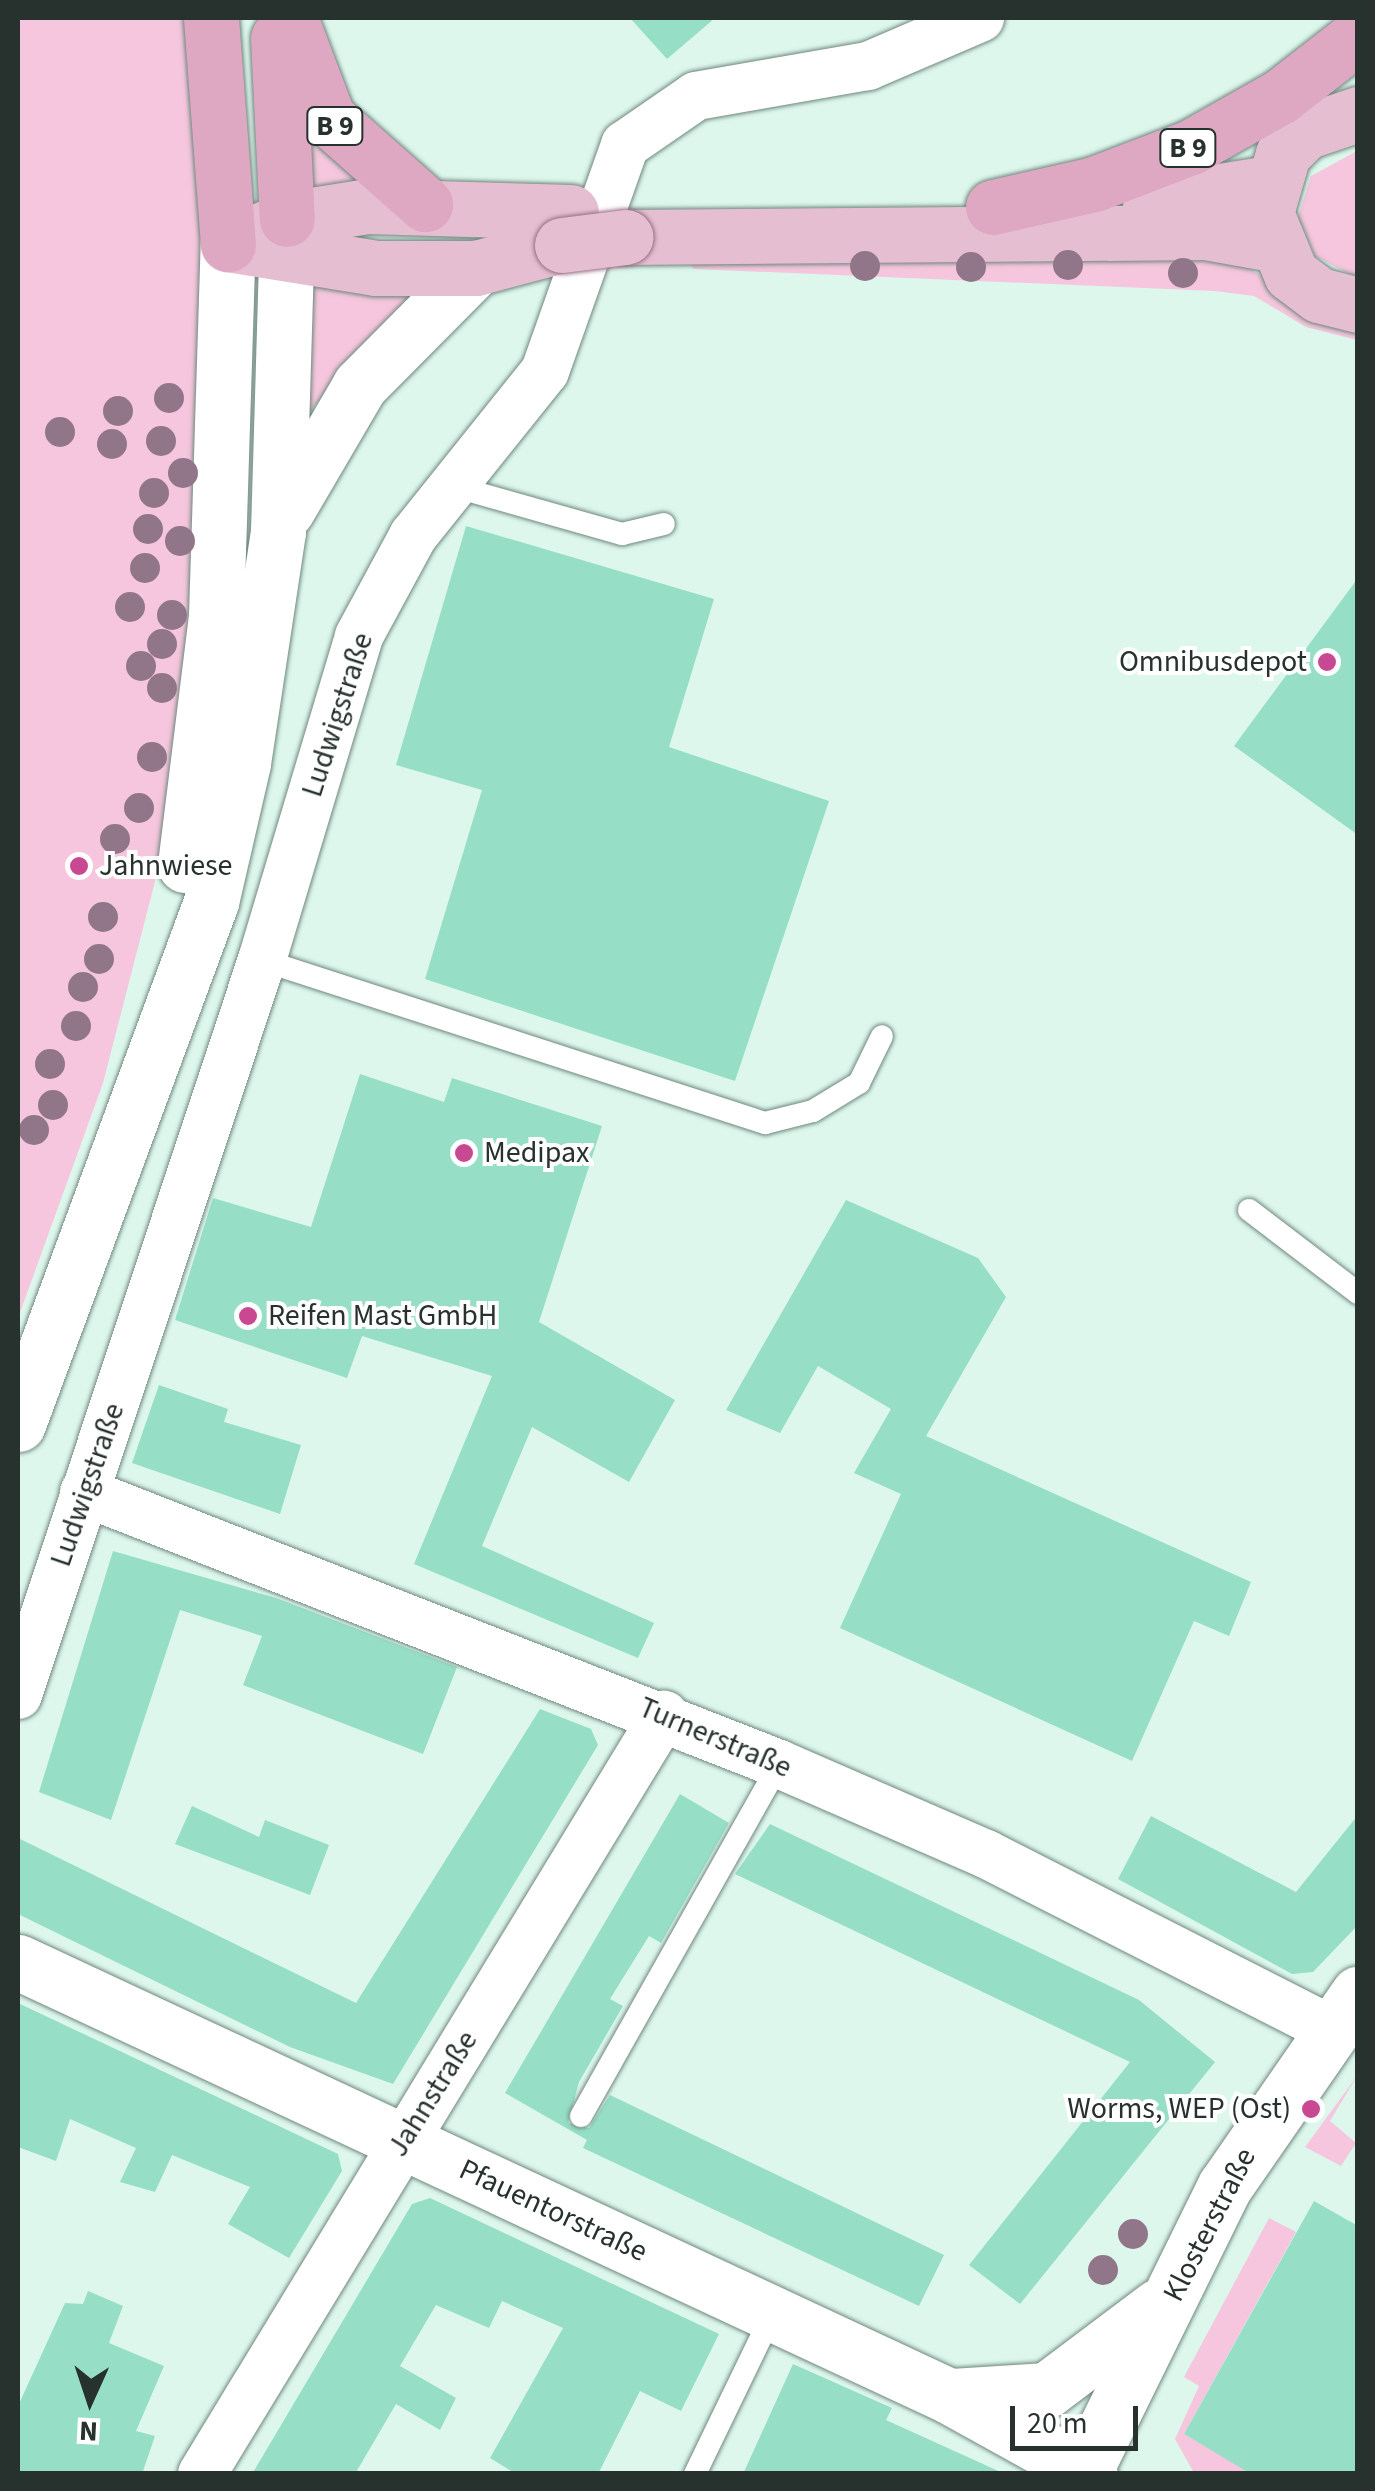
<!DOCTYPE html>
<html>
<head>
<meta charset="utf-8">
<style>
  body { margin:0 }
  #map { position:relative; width:1375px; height:2491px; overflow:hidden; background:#ddf7ed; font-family:"Source Sans 3",sans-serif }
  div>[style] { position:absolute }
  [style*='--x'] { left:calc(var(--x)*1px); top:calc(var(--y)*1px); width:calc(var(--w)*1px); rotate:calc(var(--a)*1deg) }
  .green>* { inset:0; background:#f5c6dd }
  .building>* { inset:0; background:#96dfc6 }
  .roads { filter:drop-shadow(0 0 2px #70877f) drop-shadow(0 0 2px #70877f) }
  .service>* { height:22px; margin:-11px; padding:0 11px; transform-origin:11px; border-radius:11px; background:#fff }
  .minor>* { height:48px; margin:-24px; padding:0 24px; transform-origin:24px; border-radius:24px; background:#fff }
  .tertiary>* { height:55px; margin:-27.5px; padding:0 27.5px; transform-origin:27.5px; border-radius:27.5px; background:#fff }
  .secondary>* { height:55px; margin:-27.5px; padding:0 27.5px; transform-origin:27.5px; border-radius:27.5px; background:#fff }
  .primary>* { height:55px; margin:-27.5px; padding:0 27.5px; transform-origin:27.5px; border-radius:27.5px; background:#e6bed1 }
  .trunk>* { height:55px; margin:-27.5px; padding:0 27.5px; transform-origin:27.5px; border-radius:27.5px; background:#dea8c2 }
  .bridges { filter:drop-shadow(0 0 2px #987084) drop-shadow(0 0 2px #987084) }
  .primary-bridge>* { height:55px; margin:-27.5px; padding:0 27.5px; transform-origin:27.5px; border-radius:27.5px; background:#e6bed1 }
  .trees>* { width:30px; height:30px; margin:-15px; border-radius:50%; background:#917689 }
  .dots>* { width:28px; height:28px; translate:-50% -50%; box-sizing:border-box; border:5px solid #fff; border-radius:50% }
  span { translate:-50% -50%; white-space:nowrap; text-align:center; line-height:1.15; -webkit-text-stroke:8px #fff; paint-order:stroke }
  .shield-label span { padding:2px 8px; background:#fff; border:2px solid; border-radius:8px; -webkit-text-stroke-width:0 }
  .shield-label { font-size:28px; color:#27312d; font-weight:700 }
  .poi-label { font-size:30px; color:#27312d }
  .right { translate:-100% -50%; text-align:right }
  .left { translate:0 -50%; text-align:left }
  .street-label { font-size:30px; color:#27312d }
  .frame { position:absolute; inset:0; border:20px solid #27312d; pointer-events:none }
  .north { position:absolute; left:40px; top:2351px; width:100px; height:100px; -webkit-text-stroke:8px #fff; paint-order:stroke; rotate:183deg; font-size:28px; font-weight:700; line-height:40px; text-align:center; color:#27312d }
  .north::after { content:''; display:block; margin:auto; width:35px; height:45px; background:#27312d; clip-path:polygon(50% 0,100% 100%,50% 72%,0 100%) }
  .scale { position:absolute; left:1010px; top:2406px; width:128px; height:45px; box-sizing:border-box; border:5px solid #27312d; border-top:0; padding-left:12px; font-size:30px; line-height:35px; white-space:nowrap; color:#27312d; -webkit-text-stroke:8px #fff; paint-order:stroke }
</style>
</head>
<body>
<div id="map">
  <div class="green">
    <div style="clip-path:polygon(25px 18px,186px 18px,212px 382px,168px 831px,103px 1083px,18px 1318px,18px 22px)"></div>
    <div style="clip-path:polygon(297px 111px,357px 177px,356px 184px,302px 194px)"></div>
    <div style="clip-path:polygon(1357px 151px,1357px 276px,1353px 276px,1315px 256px,1298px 217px,1311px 176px)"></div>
    <div style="clip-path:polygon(1217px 251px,1357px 328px,1357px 340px,1306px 327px,1254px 296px,1215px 291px,694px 269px,684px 258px)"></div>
    <div style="clip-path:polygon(312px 286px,409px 297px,305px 417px)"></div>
    <div style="clip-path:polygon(1357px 2076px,1330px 2121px,1356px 2143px,1341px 2166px,1305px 2147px)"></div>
    <div style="clip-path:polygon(1269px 2218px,1296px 2232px,1184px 2434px,1251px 2473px,1194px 2473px,1175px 2439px,1199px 2386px,1184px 2377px)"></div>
  </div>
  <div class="building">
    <div style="clip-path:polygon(630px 18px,715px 18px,667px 59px)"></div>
    <div style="clip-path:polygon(466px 526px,714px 599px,669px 747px,829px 801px,735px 1081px,425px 979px,482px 790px,396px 765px)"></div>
    <div style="clip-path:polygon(1358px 578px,1358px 835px,1234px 746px)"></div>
    <div style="clip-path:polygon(360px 1074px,444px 1102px,452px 1078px,602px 1126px,539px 1322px,675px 1400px,629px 1482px,532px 1427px,482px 1546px,654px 1623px,638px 1658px,414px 1564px,492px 1376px,362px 1336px,347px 1378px,175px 1320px,213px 1198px,311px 1227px)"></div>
    <div style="clip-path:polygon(846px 1200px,978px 1258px,1006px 1297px,926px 1436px,1251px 1582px,1229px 1636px,1194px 1621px,1132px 1761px,840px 1628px,901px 1494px,854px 1473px,891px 1409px,818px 1366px,780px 1433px,726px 1410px)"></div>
    <div style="clip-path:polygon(159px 1385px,228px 1409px,224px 1422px,301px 1445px,280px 1514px,132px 1463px)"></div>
    <div style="clip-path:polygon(113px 1551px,276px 1598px,457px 1667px,423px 1754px,243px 1685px,262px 1636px,180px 1610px,111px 1820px,39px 1792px)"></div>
    <div style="clip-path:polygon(540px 1709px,591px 1729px,598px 1745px,393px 2084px,290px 2047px,18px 1914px,18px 1838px,356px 2003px)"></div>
    <div style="clip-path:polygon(680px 1794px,729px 1823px,661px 1943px,649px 1936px,610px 1999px,623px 2006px,579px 2082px,568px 2123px,589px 2128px,610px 2095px,944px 2255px,919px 2306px,583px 2148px,587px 2140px,505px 2093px)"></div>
    <div style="clip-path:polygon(192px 1806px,259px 1837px,265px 1820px,329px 1845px,310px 1895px,175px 1844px)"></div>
    <div style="clip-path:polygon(1358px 1815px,1358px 1925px,1313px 1972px,1292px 1974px,1118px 1879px,1151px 1816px,1296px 1892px)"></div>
    <div style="clip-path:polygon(770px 1824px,1139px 2000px,1215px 2062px,1020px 2304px,969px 2265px,1130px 2062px,735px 1874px)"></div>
    <div style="clip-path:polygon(18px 2003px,338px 2154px,342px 2171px,289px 2258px,228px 2224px,250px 2187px,172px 2155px,155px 2192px,120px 2182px,136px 2148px,70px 2119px,56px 2161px,18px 2147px)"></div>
    <div style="clip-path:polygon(430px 2198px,719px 2334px,681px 2411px,640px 2391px,598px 2474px,516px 2474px,490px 2458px,563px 2328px,502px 2301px,489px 2328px,436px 2305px,400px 2366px,456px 2398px,440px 2430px,396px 2404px,355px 2474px,252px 2474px,412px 2204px)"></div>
    <div style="clip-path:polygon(1314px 2201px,1358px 2226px,1358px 2474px,1251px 2474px,1184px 2434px)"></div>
    <div style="clip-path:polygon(88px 2291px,123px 2306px,109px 2343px,164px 2366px,136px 2431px,155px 2436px,142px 2474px,18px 2474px,18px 2406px,65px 2303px,83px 2304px)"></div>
    <div style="clip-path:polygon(793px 2364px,892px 2408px,886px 2420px,1005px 2474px,743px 2474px)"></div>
  </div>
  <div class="roads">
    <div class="service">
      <div style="--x:456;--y:487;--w:173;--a:15.8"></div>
      <div style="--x:622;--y:534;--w:43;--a:-13.4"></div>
      <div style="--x:262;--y:960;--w:529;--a:17.96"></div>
      <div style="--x:765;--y:1123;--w:49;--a:-14"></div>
      <div style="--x:813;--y:1111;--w:54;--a:-31.3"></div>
      <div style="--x:859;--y:1083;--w:52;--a:-63.9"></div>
      <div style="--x:1249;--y:1210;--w:137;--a:37.3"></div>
      <div style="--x:581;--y:2116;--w:404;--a:-60.6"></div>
      <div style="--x:695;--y:2474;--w:177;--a:-64.2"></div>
    </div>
    <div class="minor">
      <div style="--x:84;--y:1492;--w:746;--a:21.37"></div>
      <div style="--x:779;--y:1764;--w:226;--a:23.5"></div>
      <div style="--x:986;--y:1854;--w:384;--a:27"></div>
      <div style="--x:18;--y:1695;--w:774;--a:-71.64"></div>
      <div style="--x:262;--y:960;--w:338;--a:-73.3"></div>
      <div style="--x:359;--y:636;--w:114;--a:-61.6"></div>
      <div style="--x:413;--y:536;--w:211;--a:-51.3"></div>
      <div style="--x:545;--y:371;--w:240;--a:-70.5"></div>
      <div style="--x:625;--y:145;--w:86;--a:-34.6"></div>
      <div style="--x:696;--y:96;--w:175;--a:-9.9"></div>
      <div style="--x:868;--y:66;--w:122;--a:-23.2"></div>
      <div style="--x:202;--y:2474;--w:889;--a:-58.67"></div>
    </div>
    <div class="tertiary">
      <div style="--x:18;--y:1962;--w:1027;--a:24.99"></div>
      <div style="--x:949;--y:2396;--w:161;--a:29"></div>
      <div style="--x:952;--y:2396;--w:95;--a:-3.6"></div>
      <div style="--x:1047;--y:2390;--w:138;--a:-37"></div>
      <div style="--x:1085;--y:2470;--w:317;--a:-63.8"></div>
      <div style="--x:1225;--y:2186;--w:234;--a:-55.3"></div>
    </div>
    <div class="secondary">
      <div style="--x:287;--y:510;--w:145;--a:-59.7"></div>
      <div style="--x:360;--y:385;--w:165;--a:-45.2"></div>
      <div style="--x:185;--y:865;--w:251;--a:-82.9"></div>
      <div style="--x:216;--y:616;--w:372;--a:-88.2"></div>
      <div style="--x:18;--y:1424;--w:557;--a:-69.71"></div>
      <div style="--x:211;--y:902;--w:143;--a:-77"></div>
      <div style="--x:243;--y:763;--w:235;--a:-81.4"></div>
      <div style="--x:278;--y:531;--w:312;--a:-88.3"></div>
    </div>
    <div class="primary">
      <div style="--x:1358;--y:114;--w:56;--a:161.2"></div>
      <div style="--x:1305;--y:132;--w:31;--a:135"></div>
      <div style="--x:1283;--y:154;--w:61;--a:106.1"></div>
      <div style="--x:1266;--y:213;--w:66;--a:67.7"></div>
      <div style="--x:1291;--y:274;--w:35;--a:37"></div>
      <div style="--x:1319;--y:295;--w:40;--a:14.4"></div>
      <div style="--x:1150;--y:202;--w:121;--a:-9"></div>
      <div style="--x:625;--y:237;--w:580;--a:-0.49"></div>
      <div style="--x:1205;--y:232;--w:68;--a:10.2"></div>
      <div style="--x:228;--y:244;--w:64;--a:-23"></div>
      <div style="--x:287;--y:219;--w:81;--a:-9.2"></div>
      <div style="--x:367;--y:206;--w:204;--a:1.7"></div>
      <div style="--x:228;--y:244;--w:150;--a:9.2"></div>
      <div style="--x:376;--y:268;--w:100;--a:0"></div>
      <div style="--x:476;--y:268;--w:89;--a:-15"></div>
    </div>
    <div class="trunk">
      <div style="--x:211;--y:18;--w:227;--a:85.7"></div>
      <div style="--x:290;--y:18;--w:107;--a:69.2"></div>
      <div style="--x:328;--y:118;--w:130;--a:41.6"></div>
      <div style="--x:278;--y:38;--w:181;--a:87.2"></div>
      <div style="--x:993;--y:207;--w:104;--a:-12.8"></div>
      <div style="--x:1094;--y:184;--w:104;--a:-20.9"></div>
      <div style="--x:1191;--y:147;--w:103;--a:-29.5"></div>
      <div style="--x:1281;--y:96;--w:98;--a:-37.9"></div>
    </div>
  </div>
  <div class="bridges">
    <div class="primary-bridge">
      <div style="--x:562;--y:245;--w:64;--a:-7.2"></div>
    </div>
  </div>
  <div class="trees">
    <div style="left:1068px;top:265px"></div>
    <div style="left:865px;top:266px"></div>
    <div style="left:971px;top:267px"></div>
    <div style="left:1183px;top:273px"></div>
    <div style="left:169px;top:398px"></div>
    <div style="left:118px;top:411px"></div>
    <div style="left:60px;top:432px"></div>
    <div style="left:161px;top:441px"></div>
    <div style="left:112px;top:444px"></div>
    <div style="left:183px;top:473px"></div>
    <div style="left:154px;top:493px"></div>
    <div style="left:148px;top:529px"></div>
    <div style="left:180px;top:541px"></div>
    <div style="left:145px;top:568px"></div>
    <div style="left:130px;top:607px"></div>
    <div style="left:172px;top:615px"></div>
    <div style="left:162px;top:644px"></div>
    <div style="left:141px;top:666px"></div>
    <div style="left:162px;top:688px"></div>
    <div style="left:152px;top:757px"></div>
    <div style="left:139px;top:808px"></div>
    <div style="left:115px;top:839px"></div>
    <div style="left:103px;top:917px"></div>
    <div style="left:99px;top:959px"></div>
    <div style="left:83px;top:987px"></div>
    <div style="left:76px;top:1026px"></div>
    <div style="left:50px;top:1064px"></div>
    <div style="left:53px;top:1105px"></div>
    <div style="left:34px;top:1130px"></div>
    <div style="left:1133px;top:2234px"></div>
    <div style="left:1103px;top:2270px"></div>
  </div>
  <div class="dots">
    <div style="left:1327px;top:662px;background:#c94892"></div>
    <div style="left:79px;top:866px;background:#c94892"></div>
    <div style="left:464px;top:1153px;background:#c94892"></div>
    <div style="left:248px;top:1316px;background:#c94892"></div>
    <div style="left:1311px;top:2109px;background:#c94892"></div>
  </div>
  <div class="shield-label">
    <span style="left:335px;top:126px">B 9</span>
    <span style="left:1188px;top:148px">B 9</span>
  </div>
  <div class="poi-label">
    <span class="right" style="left:1307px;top:662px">Omnibusdepot</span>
    <span class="left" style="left:99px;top:866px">Jahnwiese</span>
    <span class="left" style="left:484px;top:1153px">Medipax</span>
    <span class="left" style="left:268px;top:1316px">Reifen Mast GmbH</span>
    <span class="right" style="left:1291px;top:2109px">Worms, WEP (Ost)</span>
  </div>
  <div class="street-label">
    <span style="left:338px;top:715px;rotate:-72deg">Ludwigstraße</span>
    <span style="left:88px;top:1485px;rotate:-71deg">Ludwigstraße</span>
    <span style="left:715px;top:1738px;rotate:23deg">Turnerstraße</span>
    <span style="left:433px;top:2094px;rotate:-58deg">Jahnstraße</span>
    <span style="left:553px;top:2211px;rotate:25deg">Pfauentorstraße</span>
    <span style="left:1210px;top:2225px;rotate:-63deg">Klosterstraße</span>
  </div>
  <div class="frame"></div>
  <div class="north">N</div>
  <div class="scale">20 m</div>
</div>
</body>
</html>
